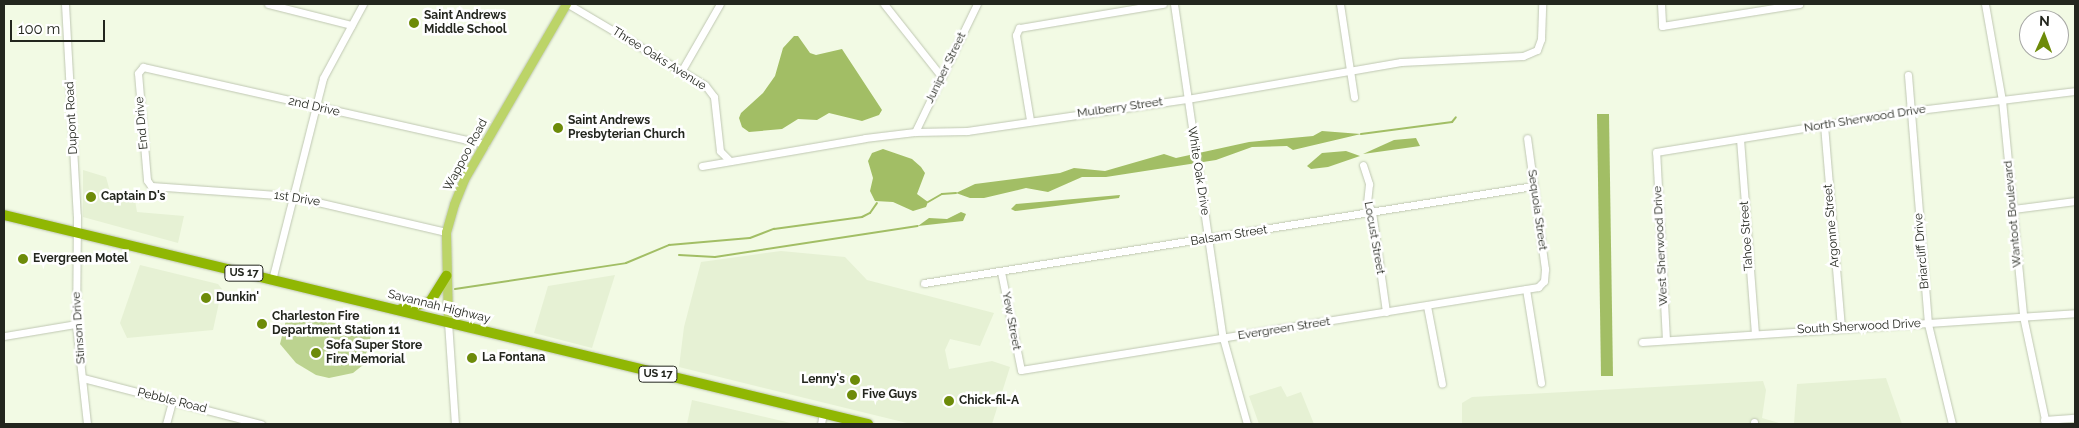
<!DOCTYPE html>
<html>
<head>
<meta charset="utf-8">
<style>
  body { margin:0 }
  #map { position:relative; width:2079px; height:428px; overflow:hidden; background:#f2fae4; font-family:Raleway,sans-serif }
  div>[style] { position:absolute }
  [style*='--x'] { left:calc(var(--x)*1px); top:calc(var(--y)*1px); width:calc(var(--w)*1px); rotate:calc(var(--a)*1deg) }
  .built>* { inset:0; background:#e6f1d4 }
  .green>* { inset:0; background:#bcd390 }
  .water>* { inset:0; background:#a2be65 }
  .stream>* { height:2px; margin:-1px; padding:0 1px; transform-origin:1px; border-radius:1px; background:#a2be65 }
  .roads { filter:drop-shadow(0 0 1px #bfc7b2) drop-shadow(0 0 1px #bfc7b2) }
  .minor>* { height:7px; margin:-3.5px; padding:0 3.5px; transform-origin:3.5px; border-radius:3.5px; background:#fff }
  .major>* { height:9px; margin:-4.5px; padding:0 4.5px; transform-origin:4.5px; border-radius:4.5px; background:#bcd468 }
  .highway>* { height:10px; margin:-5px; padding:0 5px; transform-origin:5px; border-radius:5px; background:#90b703 }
  .dots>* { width:14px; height:14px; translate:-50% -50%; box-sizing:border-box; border:2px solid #fff; border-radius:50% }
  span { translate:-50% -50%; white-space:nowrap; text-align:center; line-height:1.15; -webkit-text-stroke:5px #fff; paint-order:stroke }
  .shield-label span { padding:1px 4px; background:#fff; border:1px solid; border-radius:4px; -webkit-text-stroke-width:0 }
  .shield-label { font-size:11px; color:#23261e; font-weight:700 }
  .poi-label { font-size:12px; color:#23261e; font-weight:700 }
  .left { translate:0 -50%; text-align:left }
  .right { translate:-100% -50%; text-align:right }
  .street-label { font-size:12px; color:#23261e }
  .frame { position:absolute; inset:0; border:5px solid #23261e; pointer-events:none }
  .north { position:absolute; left:2019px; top:10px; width:50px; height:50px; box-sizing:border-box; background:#fff; border:1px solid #a7a8a5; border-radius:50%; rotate:2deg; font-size:14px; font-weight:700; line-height:20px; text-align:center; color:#23261e }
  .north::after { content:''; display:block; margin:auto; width:18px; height:22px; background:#6d8b09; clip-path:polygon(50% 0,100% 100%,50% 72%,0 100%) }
  .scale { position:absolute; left:10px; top:20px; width:95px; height:22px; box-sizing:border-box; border:2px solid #23261e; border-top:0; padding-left:6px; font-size:15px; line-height:18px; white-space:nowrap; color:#23261e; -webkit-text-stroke:4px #fff; paint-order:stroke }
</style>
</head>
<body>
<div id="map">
  <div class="built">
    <div style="clip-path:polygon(83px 170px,106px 177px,112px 199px,135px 200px,137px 212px,184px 216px,178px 243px,83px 217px)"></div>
    <div style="clip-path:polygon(781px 251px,845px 257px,867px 280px,994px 313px,980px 346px,950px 339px,945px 350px,949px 369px,992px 361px,1010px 367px,992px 424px,911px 424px,679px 367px,684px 327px,701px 262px)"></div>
    <div style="clip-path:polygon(140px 265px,218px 284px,222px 289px,213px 330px,127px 338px,120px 323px)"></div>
    <div style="clip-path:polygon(615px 275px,592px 348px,534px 333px,548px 286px)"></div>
    <div style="clip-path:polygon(1886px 378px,1902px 424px,1794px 424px,1797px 384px)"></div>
    <div style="clip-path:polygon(1763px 381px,1766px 390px,1762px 418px,1783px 424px,1462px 424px,1462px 403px,1472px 397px)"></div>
    <div style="clip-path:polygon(1281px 386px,1287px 397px,1301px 392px,1314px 424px,1259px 424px,1249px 396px)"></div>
    <div style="clip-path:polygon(692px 400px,795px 424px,687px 424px)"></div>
  </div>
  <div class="green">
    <div style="clip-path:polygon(288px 312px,372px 332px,363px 365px,353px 373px,329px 378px,316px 375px,296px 363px,280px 344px)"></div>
  </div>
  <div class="water">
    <div style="clip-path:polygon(794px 36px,798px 36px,810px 53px,816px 55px,842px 49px,882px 110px,879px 115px,862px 121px,829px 113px,817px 120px,798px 119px,782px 129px,749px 132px,742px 127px,739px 118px,741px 113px,763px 93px,775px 76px,783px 48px)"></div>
    <div style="clip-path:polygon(1597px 114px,1609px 114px,1613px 376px,1601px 376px)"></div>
    <div style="clip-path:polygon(1322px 131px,1361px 134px,1293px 150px,1287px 146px,1252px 147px,1216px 160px,1106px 177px,1082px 177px,1048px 192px,1026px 188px,984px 198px,970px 198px,956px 193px,975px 184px,1060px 173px,1074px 168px,1105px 171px,1164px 154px,1176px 158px,1249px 142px,1313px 136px)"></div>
    <div style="clip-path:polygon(1416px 138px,1420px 146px,1363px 154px,1394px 140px)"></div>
    <div style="clip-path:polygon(883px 149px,912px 159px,921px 167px,925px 173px,917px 194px,928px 202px,926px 207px,913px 211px,893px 202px,875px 201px,870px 191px,873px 178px,868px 161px,872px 153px)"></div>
    <div style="clip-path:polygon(1346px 151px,1360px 156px,1328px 167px,1311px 169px,1307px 166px,1322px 153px)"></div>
    <div style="clip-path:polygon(1120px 195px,1119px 198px,1015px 211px,1011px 209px,1016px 204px)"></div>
    <div style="clip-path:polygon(961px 212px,966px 214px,963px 221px,918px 226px,929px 218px,947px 219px)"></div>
  </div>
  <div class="stream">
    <div style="--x:1361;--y:134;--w:92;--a:-7.5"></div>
    <div style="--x:1452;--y:122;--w:6;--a:-51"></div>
    <div style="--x:928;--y:202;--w:16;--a:-30"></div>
    <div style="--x:942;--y:194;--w:14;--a:-4"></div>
    <div style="--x:679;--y:255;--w:36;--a:3"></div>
    <div style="--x:715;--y:257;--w:205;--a:-8.7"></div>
    <div style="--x:455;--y:289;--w:173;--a:-8.6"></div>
    <div style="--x:626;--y:263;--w:47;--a:-22.7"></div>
    <div style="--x:669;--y:245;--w:81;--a:-4.9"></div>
    <div style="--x:750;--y:238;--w:26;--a:-21"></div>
    <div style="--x:774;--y:229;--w:89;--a:-7.8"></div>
    <div style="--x:862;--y:217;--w:9;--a:-27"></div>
    <div style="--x:870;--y:213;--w:12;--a:-55"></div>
  </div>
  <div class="roads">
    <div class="minor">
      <div style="--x:65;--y:4;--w:212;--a:86.8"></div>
      <div style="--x:77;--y:216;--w:108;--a:90.5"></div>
      <div style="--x:76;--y:324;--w:101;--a:83.7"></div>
      <div style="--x:268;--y:4;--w:86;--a:14.2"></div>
      <div style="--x:568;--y:4;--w:159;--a:30.6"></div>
      <div style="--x:705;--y:85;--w:15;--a:53"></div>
      <div style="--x:714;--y:97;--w:54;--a:83.7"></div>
      <div style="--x:720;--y:151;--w:14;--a:45"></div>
      <div style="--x:884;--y:4;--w:92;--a:51.6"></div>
      <div style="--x:1174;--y:4;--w:338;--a:81.7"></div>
      <div style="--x:1223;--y:338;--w:89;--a:74.4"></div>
      <div style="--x:1340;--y:4;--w:94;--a:81.4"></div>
      <div style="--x:1661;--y:4;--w:22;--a:87"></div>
      <div style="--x:1662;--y:26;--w:139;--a:-9.1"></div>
      <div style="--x:1985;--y:4;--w:97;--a:80"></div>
      <div style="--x:2002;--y:100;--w:217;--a:84.4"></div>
      <div style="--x:2023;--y:316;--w:110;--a:78"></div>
      <div style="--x:682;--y:70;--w:76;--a:-60.1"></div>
      <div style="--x:1908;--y:75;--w:250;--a:85.4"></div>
      <div style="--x:1928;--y:324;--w:103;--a:76.5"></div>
      <div style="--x:1030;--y:120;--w:86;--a:-99.4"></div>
      <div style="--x:1016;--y:35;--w:8;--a:-67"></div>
      <div style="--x:1019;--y:28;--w:146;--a:-9.5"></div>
      <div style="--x:1824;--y:125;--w:202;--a:85.2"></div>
      <div style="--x:915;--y:132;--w:142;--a:-64.2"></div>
      <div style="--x:1740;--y:139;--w:195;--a:85.6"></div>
      <div style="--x:1363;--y:165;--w:20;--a:72"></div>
      <div style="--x:1369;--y:184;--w:18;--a:96"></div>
      <div style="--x:1367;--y:202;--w:11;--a:63"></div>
      <div style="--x:1372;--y:212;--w:101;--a:82"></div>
      <div style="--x:702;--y:166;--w:165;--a:-9.7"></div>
      <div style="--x:865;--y:138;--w:50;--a:-6.8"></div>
      <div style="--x:915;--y:132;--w:52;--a:-1.1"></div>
      <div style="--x:967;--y:131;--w:222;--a:-8.3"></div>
      <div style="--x:1187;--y:99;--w:217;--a:-9.8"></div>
      <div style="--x:1401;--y:62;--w:122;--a:-2.8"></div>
      <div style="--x:1523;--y:56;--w:15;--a:-23"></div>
      <div style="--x:1537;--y:50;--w:12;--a:-70"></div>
      <div style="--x:1541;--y:39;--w:35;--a:-88"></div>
      <div style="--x:2013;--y:209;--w:63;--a:-7.4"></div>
      <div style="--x:446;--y:232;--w:159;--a:-166.9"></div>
      <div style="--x:291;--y:196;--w:140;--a:-175.9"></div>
      <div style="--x:151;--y:186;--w:7;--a:-124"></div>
      <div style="--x:147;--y:180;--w:107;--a:-94.8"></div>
      <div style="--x:138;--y:73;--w:8;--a:-50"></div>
      <div style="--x:143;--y:67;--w:351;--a:12.7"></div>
      <div style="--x:1001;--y:272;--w:100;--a:78.5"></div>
      <div style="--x:1021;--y:370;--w:524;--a:-9.12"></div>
      <div style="--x:1538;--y:287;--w:8;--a:-45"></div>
      <div style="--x:1544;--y:281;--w:12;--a:-85"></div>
      <div style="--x:1545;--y:269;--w:132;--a:-97.8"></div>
      <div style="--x:272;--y:280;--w:208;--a:-75.8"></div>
      <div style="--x:323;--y:78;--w:84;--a:-61.6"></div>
      <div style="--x:924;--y:283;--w:617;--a:-9.05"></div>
      <div style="--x:1526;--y:289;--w:95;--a:80.9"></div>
      <div style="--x:1427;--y:306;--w:79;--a:79.1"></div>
      <div style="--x:448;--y:322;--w:102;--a:86.1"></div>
      <div style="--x:4;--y:336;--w:73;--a:-9.5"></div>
      <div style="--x:1666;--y:340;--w:188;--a:-93"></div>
      <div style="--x:1656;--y:152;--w:257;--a:-9.2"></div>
      <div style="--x:1910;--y:111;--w:166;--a:-6.9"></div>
      <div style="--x:1642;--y:342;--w:434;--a:-3.8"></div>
      <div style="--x:83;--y:378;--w:184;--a:14.5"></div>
      <div style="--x:2044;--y:420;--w:31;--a:-4"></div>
      <div style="--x:166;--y:424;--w:23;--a:-75"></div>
      <div style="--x:821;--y:424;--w:11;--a:-80"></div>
      <div style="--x:1754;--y:424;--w:2;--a:-90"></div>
    </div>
    <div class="major">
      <div style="--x:448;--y:322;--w:90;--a:-91.3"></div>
      <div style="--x:446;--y:232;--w:29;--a:-74"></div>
      <div style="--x:454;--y:204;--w:27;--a:-68"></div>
      <div style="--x:464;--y:179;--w:203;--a:-59.8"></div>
    </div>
    <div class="highway">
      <div style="--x:4;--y:215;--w:889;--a:13.6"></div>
      <div style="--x:401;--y:309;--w:30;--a:-14"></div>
      <div style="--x:430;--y:302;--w:31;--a:-58"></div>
    </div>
  </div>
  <div class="dots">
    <div style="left:414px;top:23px;background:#6d8b09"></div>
    <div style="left:558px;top:128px;background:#6d8b09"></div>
    <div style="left:91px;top:197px;background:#6d8b09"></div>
    <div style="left:23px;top:259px;background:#6d8b09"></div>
    <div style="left:206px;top:298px;background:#6d8b09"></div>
    <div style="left:262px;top:324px;background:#6d8b09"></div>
    <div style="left:316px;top:353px;background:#6d8b09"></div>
    <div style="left:472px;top:358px;background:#6d8b09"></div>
    <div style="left:855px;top:380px;background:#6d8b09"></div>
    <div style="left:852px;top:395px;background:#6d8b09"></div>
    <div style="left:949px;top:401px;background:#6d8b09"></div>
  </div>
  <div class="shield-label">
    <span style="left:244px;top:273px">US 17</span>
    <span style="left:658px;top:374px">US 17</span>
  </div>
  <div class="poi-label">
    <span class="left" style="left:424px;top:23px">Saint Andrews<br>Middle School</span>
    <span class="left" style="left:568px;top:128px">Saint Andrews<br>Presbyterian Church</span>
    <span class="left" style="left:101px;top:197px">Captain D's</span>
    <span class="left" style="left:33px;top:259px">Evergreen Motel</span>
    <span class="left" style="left:216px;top:298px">Dunkin'</span>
    <span class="left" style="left:272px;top:324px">Charleston Fire<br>Department Station 11</span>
    <span class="left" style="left:326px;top:353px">Sofa Super Store<br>Fire Memorial</span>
    <span class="left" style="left:482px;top:358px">La Fontana</span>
    <span class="right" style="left:845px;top:380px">Lenny's</span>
    <span class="left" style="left:862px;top:395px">Five Guys</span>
    <span class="left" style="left:959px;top:401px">Chick-fil-A</span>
  </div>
  <div class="street-label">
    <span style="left:659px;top:59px;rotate:32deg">Three Oaks Avenue</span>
    <span style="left:946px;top:68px;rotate:-64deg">Juniper Street</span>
    <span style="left:314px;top:107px;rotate:13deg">2nd Drive</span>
    <span style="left:1120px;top:108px;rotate:-8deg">Mulberry Street</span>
    <span style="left:72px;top:118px;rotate:-93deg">Dupont Road</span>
    <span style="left:1865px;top:119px;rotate:-9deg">North Sherwood Drive</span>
    <span style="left:142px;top:123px;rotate:-95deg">End Drive</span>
    <span style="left:466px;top:155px;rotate:-62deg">Wappoo Road</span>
    <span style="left:1198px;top:171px;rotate:81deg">White Oak Drive</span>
    <span style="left:297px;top:199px;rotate:9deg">1st Drive</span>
    <span style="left:1537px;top:210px;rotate:82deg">Sequoia Street</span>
    <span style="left:2013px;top:214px;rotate:-95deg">Wantoot Boulevard</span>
    <span style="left:1832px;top:226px;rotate:-95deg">Argonne Street</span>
    <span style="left:1229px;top:236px;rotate:-9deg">Balsam Street</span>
    <span style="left:1747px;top:236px;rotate:-94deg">Tahoe Street</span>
    <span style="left:1374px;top:238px;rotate:80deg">Locust Street</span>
    <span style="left:1661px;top:246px;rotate:-93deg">West Sherwood Drive</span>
    <span style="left:1922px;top:251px;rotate:-95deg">Briarcliff Drive</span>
    <span style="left:439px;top:307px;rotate:14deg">Savannah Highway</span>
    <span style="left:1011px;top:321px;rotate:79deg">Yew Street</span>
    <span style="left:1859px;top:327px;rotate:-3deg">South Sherwood Drive</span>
    <span style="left:79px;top:328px;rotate:-94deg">Stinson Drive</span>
    <span style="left:1284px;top:329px;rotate:-9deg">Evergreen Street</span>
    <span style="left:172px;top:401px;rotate:14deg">Pebble Road</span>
  </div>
  <div class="frame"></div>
  <div class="north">N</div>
  <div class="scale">100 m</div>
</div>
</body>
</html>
